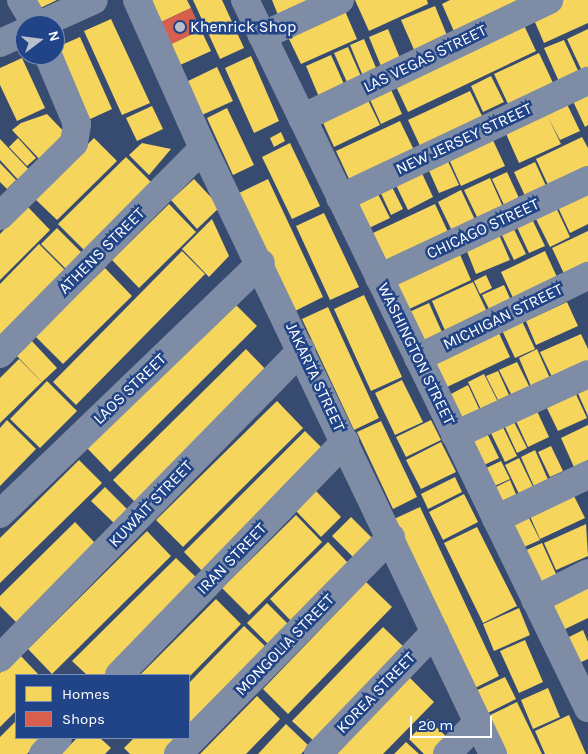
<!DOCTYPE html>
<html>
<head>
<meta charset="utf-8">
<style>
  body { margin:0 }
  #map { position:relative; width:588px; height:754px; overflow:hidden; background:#374b70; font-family:Karla,sans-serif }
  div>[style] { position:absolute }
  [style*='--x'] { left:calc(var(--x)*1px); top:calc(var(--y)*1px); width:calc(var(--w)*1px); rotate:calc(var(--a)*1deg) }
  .homes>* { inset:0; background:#f6d55c }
  .shops>* { inset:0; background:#d6604d }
  .minor>* { height:28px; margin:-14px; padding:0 14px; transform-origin:14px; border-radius:14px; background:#7e8ca5 }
  .dots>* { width:14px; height:14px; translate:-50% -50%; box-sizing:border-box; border:2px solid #204487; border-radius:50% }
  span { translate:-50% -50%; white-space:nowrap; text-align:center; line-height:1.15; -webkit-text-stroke:5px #204487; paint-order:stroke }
  .poi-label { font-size:16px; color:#fff }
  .left { translate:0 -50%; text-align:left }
  .street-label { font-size:16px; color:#fff }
  .legend { position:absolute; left:15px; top:674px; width:175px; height:65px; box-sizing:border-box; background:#204487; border:1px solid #798fb7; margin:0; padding:6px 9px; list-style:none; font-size:15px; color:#fff }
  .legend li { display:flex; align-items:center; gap:10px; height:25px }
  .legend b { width:25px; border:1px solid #798fb7 }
  .north { position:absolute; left:15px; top:15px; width:50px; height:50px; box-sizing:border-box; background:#204487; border:1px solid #798fb7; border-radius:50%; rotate:75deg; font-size:14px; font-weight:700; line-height:20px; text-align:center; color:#fff }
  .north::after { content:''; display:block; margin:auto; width:18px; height:22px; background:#b9c0cd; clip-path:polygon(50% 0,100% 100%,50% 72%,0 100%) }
  .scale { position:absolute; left:410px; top:716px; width:82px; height:22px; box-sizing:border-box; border:2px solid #fff; border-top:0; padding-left:6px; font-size:15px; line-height:18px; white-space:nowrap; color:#fff; -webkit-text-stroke:4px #204487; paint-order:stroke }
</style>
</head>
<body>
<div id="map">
  <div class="homes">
    <div style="clip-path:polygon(26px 0,57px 0,32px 12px)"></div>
    <div style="clip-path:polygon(153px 0,187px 0,191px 8px,159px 23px,149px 2px)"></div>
    <div style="clip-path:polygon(193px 0,222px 0,244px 48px,220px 59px)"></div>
    <div style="clip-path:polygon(272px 0,314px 0,278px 15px)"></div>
    <div style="clip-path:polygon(355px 0,427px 0,428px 4px,369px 31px)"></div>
    <div style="clip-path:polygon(450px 0,530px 0,456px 36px,442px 4px)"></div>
    <div style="clip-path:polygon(560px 0,588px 0,588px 23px,544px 43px,531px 13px)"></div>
    <div style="clip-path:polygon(435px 6px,448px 38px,415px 52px,401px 20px)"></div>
    <div style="clip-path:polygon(345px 11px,357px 39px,301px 64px,288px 37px)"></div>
    <div style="clip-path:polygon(111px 19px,150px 103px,122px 115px,84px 31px)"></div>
    <div style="clip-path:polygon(521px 19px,536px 51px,408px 112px,393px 80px)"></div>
    <div style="clip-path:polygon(388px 29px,402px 63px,383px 71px,369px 37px)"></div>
    <div style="clip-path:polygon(588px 29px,588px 68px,582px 71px,567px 39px)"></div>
    <div style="clip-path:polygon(201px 30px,211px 51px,178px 66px,169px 45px)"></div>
    <div style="clip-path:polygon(80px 37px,112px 109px,86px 121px,55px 48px)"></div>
    <div style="clip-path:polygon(364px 39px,379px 75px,365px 81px,350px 45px)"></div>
    <div style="clip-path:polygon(564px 40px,581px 77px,561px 86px,544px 48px)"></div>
    <div style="clip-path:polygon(348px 47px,364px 83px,350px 89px,334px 53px)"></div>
    <div style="clip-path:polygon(539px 53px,554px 85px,509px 106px,494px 74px)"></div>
    <div style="clip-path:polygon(331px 55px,348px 93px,322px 104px,306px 66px)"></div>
    <div style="clip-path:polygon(251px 56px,279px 121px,254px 133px,225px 68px)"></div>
    <div style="clip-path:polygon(22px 58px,45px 108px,17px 121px,0 85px,0 68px)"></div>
    <div style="clip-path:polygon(217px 67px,233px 101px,202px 115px,186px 82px)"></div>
    <div style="clip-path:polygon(491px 76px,504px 102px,483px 112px,471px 86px)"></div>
    <div style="clip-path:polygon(388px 83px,402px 114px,381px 124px,367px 93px)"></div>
    <div style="clip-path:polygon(470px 91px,483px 118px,421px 148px,408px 120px)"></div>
    <div style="clip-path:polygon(588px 92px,588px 125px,585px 127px,572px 99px)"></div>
    <div style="clip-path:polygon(365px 94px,380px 125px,334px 147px,320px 116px)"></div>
    <div style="clip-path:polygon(564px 98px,580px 131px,560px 140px,548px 117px,561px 144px,519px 163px,503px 127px)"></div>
    <div style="clip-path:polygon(152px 106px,163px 129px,137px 141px,126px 118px)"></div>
    <div style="clip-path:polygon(227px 108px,254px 165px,233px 175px,207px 118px)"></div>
    <div style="clip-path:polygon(47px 114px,69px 137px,43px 163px,12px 130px,21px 123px)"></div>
    <div style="clip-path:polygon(400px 121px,414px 150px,350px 181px,336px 151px)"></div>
    <div style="clip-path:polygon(281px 132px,285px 141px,274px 147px,270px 138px)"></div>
    <div style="clip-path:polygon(491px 136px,505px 166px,461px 186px,448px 157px)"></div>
    <div style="clip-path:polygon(582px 137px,588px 148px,588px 166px,548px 185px,536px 159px)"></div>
    <div style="clip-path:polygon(18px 138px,36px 158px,27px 166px,9px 147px)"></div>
    <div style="clip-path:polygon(94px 138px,117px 161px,57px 220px,34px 198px)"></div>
    <div style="clip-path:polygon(0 139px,33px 174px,22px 184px,0 160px)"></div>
    <div style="clip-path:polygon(142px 143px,171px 149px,149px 175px,129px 155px)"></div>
    <div style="clip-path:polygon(290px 143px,320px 206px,292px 219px,262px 157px)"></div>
    <div style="clip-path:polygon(445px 155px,459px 185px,439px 193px,426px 164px)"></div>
    <div style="clip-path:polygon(126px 157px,153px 184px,85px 251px,58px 224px)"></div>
    <div style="clip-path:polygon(535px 162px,547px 188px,526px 198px,514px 172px)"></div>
    <div style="clip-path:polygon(0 163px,16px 180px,7px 189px,0 182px)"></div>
    <div style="clip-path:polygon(420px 169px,433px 197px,408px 210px,394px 181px)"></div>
    <div style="clip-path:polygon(507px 172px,519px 198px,504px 205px,492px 179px)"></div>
    <div style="clip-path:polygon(490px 178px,503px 207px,478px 219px,464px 190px)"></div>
    <div style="clip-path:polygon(194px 179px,220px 207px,197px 229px,171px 200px)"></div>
    <div style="clip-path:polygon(268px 179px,323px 297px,293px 312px,237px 194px)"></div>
    <div style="clip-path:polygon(389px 181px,403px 209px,391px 215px,378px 187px)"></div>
    <div style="clip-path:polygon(375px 188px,390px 218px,369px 228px,355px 198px)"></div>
    <div style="clip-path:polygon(461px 190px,477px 224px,454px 235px,438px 202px)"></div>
    <div style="clip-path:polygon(588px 190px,588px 224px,570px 233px,557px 205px)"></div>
    <div style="clip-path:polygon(553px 201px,570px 237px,550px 247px,532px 211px)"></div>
    <div style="clip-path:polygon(169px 204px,196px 232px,139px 288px,112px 260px)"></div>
    <div style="clip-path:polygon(435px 204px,448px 232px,387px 262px,373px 233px)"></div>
    <div style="clip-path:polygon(27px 206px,50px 230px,0 280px,0 234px)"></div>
    <div style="clip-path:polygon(324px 213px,359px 287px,330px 300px,296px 226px)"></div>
    <div style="clip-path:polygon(531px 217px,545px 246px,529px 253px,516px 225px)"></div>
    <div style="clip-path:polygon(212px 219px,229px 256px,209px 277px,182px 249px)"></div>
    <div style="clip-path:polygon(510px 221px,526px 254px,514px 260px,498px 227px)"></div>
    <div style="clip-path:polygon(57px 228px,82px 253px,66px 269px,41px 244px)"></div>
    <div style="clip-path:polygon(497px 230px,510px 260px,476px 274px,464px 244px)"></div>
    <div style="clip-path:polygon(588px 231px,588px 267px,566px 278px,552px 248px)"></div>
    <div style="clip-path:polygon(39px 244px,65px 270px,0 335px,0 284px)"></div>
    <div style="clip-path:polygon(458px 250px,471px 280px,407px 310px,393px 280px)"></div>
    <div style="clip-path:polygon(182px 251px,205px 274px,76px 405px,53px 382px)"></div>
    <div style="clip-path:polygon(545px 251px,557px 277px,513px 298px,501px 272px)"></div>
    <div style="clip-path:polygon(105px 268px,132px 296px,63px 364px,35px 336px)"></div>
    <div style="clip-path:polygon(486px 275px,492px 288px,480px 294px,474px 281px)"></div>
    <div style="clip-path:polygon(473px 282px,489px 316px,447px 335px,432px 301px)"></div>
    <div style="clip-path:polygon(504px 285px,513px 305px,492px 315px,482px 295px)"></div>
    <div style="clip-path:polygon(364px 295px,402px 377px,371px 391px,334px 309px)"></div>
    <div style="clip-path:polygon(567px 302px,578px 326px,536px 345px,526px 321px)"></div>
    <div style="clip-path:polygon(234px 303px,257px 326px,110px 472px,87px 448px)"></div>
    <div style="clip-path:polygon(429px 303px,445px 339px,422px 350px,405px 314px)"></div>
    <div style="clip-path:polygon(328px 307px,379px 418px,354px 430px,302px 319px)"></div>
    <div style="clip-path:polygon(521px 319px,535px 349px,515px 358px,501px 328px)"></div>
    <div style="clip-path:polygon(498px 331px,510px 357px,447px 387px,435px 362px)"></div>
    <div style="clip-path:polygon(581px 334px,588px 349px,588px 361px,552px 377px,540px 352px)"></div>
    <div style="clip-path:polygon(30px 339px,57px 368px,42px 382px,15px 354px)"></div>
    <div style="clip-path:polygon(246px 349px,268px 372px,136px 503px,113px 480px)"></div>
    <div style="clip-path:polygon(537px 349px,552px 383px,533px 391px,519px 358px)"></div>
    <div style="clip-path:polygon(19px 359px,42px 382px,0 423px,0 378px)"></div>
    <div style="clip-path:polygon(517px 362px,531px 390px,513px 398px,499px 370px)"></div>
    <div style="clip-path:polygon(498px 371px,509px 395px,498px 400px,486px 376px)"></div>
    <div style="clip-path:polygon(484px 374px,501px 408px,484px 416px,468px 382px)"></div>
    <div style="clip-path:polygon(402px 380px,423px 422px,395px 435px,375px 393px)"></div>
    <div style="clip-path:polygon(47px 381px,77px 411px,40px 448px,10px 419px)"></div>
    <div style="clip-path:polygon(586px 384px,588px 389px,588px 416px,576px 389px)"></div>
    <div style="clip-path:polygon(468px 385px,482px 415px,463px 424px,449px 395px)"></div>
    <div style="clip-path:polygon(574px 390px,587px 418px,558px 431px,545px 404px)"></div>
    <div style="clip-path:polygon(277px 401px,303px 428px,183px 547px,156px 520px)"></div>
    <div style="clip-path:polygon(537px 411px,549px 437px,528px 447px,516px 421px)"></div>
    <div style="clip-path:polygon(499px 419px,517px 456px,505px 462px,487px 425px)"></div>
    <div style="clip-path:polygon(7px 420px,36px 449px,0 486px,0 428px)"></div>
    <div style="clip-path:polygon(431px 420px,441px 440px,406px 457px,396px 437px)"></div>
    <div style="clip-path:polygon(381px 421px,417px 497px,393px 509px,357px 432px)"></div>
    <div style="clip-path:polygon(514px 422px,527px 448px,517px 453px,505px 427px)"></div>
    <div style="clip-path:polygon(588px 425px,588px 460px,574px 467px,561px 438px)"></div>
    <div style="clip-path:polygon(485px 429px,499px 458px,484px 465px,470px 436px)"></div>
    <div style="clip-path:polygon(305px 431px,328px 454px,206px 575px,184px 552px)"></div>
    <div style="clip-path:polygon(441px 442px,456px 472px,421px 489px,406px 460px)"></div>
    <div style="clip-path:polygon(551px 446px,563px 471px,550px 477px,538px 452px)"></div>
    <div style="clip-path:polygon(535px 450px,550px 484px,536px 491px,521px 457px)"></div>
    <div style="clip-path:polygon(519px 458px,535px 491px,521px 498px,505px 465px)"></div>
    <div style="clip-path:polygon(79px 460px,102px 483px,0 583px,0 538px)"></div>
    <div style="clip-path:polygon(501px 461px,510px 479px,488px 489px,480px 471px)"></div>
    <div style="clip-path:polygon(455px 477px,462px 492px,428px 509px,421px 494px)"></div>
    <div style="clip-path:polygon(510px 480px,518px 499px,497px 509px,488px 491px)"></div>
    <div style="clip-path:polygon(105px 487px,130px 512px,117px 526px,91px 501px)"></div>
    <div style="clip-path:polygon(316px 491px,341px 517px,321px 537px,296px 511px)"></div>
    <div style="clip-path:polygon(464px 494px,478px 522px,443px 540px,429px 512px)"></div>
    <div style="clip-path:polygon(573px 494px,585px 518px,540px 539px,529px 514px)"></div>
    <div style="clip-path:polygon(420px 507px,499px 676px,473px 689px,394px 519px)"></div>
    <div style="clip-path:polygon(527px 514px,540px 540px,524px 547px,512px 522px)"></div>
    <div style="clip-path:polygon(296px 515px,322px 542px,249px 615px,222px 588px)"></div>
    <div style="clip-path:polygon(351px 517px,377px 543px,358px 562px,332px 536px)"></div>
    <div style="clip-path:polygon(75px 522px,96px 544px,17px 623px,0 606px,0 596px)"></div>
    <div style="clip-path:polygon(586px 524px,588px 556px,556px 570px,544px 543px)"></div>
    <div style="clip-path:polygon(477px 527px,517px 606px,483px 623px,444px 543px)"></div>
    <div style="clip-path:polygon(147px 531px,171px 556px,52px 674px,28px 649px)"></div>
    <div style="clip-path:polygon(328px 542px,350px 565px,292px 622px,270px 599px)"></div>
    <div style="clip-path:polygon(542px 543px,557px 576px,537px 585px,522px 552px)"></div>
    <div style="clip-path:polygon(176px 558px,200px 581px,105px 675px,87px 675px,72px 661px)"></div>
    <div style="clip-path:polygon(588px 581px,588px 618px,559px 632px,545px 601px)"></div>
    <div style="clip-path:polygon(366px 582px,392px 607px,288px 714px,263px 689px)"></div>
    <div style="clip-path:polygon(216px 599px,241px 624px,189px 677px,140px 675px)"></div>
    <div style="clip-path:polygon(267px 603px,292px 628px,272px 648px,247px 623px)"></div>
    <div style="clip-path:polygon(519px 608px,530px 635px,494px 651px,483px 624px)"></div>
    <div style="clip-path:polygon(244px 626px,269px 650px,189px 731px,189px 683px)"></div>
    <div style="clip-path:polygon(383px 627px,407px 650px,316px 743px,292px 721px)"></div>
    <div style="clip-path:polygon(583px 630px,588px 642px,588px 659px,579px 663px,567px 638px)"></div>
    <div style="clip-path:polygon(525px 640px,543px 682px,519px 693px,500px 651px)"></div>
    <div style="clip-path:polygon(19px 654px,39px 675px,16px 675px,16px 711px,0 727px,0 673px)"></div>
    <div style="clip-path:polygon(409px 677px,434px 702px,383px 754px,334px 754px)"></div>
    <div style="clip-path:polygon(505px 677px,516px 699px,480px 717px,469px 694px)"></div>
    <div style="clip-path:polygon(548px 688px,560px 717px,533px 729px,521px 700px)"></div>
    <div style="clip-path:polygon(257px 696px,280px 719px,246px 754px,200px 754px)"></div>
    <div style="clip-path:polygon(517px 702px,542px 754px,503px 754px,486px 717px)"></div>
    <div style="clip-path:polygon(569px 715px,586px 754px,545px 754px,535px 731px)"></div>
    <div style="clip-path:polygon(428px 719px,454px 744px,444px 754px,424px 754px,409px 739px)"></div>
    <div style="clip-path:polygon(16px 721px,16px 738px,43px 738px,27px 754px,0 754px,0 737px)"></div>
    <div style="clip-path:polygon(286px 724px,309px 746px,301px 754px,258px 754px)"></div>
    <div style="clip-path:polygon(77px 738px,100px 738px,111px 748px,105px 754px,61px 754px)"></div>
    <div style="clip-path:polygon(134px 738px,181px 738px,165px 754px,130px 754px,124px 748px)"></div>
    <div style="clip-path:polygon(406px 742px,419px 754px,394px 754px)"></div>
  </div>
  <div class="shops">
    <div style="clip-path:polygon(191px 8px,201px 30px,169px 45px,159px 23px)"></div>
  </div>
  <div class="minor">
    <div style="--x:21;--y:0;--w:29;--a:59"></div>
    <div style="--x:137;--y:0;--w:162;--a:66"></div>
    <div style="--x:203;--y:148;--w:672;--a:64.43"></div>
    <div style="--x:245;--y:0;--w:787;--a:64.15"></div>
    <div style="--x:39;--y:25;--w:60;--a:-24.4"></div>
    <div style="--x:262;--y:36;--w:86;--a:-24.8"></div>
    <div style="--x:0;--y:43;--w:27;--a:-24"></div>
    <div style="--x:302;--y:118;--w:274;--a:-25.5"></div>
    <div style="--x:340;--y:198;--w:274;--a:-25.3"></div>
    <div style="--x:0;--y:216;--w:104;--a:-44.6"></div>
    <div style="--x:74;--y:143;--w:19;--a:-81"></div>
    <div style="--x:77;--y:124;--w:75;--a:-112.8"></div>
    <div style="--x:379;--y:278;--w:231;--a:-25.1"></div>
    <div style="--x:0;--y:354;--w:289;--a:-45.4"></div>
    <div style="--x:418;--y:358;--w:189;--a:-25.8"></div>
    <div style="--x:455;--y:435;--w:146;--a:-24.6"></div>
    <div style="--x:0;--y:514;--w:362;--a:-43.9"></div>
    <div style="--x:496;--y:519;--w:102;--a:-25.6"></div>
    <div style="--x:535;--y:600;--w:59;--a:-27"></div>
    <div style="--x:0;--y:658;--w:431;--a:-45.6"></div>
    <div style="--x:119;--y:675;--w:325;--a:-45.9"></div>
    <div style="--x:43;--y:754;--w:22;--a:-47"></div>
    <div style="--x:178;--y:754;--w:304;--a:-45.5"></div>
    <div style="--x:318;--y:754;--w:169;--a:-46.2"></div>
    <div style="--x:447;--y:754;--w:45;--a:-45.9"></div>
  </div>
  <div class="dots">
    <div style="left:180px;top:27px;background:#b9c0cd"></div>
  </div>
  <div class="poi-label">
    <span class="left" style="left:190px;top:27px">Khenrick Shop</span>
  </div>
  <div class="street-label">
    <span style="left:425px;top:59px;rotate:-26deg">LAS VEGAS STREET</span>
    <span style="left:464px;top:139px;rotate:-25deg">NEW JERSEY STREET</span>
    <span style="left:483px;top:229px;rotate:-25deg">CHICAGO STREET</span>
    <span style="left:102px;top:251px;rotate:-45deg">ATHENS STREET</span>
    <span style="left:503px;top:317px;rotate:-26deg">MICHIGAN STREET</span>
    <span style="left:416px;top:354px;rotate:64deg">WASHINGTON STREET</span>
    <span style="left:315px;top:377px;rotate:65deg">JAKARTA STREET</span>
    <span style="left:130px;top:389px;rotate:-44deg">LAOS STREET</span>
    <span style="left:151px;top:504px;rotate:-46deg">KUWAIT STREET</span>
    <span style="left:232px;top:559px;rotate:-46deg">IRAN STREET</span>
    <span style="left:285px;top:645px;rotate:-46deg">MONGOLIA STREET</span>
    <span style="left:376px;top:693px;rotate:-46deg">KOREA STREET</span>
  </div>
  <ul class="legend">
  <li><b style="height:14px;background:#f6d55c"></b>Homes</li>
  <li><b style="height:14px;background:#d6604d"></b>Shops</li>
  </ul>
  <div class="north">N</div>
  <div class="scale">20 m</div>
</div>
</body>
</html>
